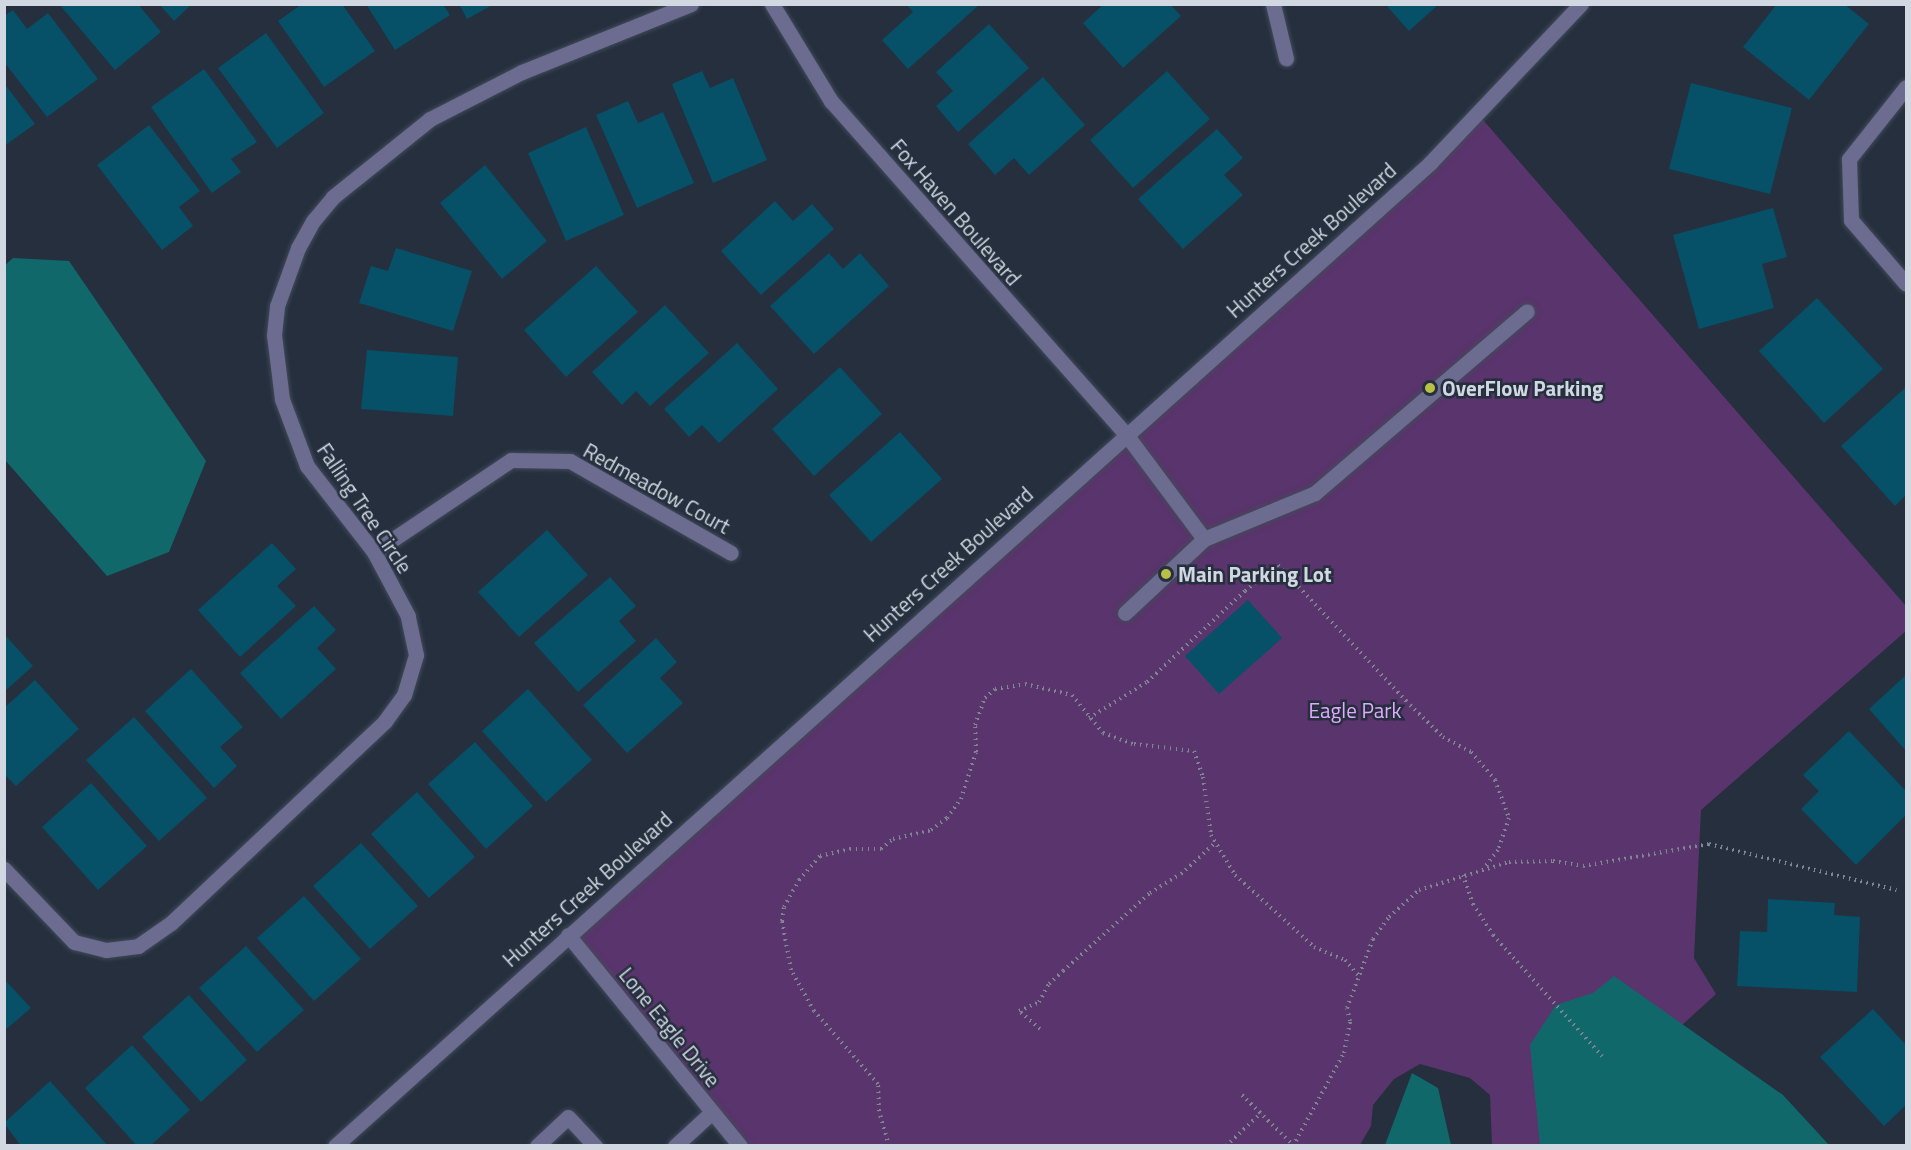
<!DOCTYPE html>
<html>
<head>
<meta charset="utf-8">
<style>
  body { margin:0 }
  #map { position:relative; width:1911px; height:1150px; overflow:hidden; background:#252f3e; font-family:"Titillium Web",sans-serif }
  div>[style] { position:absolute }
  [style*='--x'] { left:calc(var(--x)*1px); top:calc(var(--y)*1px); width:calc(var(--w)*1px); rotate:calc(var(--a)*1deg) }
  .green>* { inset:0; background:#5a346c }
  .water>* { inset:0; background:#11686b }
  .building>* { inset:0; background:#065068 }
  .path>* { height:4px; margin-top:-2px; transform-origin:0; background:repeating-linear-gradient(90deg,#7e8692 0 1.5px,transparent 0 6px) }
  .roads { filter:drop-shadow(0 0 2px #414a58) drop-shadow(0 0 2px #414a58) }
  .minor>* { height:15px; margin:-7.5px; padding:0 7.5px; transform-origin:7.5px; border-radius:7.5px; background:#6c6b90 }
  .dots>* { width:16px; height:16px; translate:-50% -50%; box-sizing:border-box; border:3px solid #252f3e; border-radius:50% }
  span { translate:-50% -50%; white-space:nowrap; text-align:center; line-height:1.15; -webkit-text-stroke:5px #252f3e; paint-order:stroke }
  .street-label { font-size:21px; color:#d1d8e1 }
  .poi-label { font-size:21px; color:#d1d8e1; font-weight:700 }
  .left { translate:0 -50%; text-align:left }
  .park-label { font-size:21px; color:#e0aafc }
  .frame { position:absolute; inset:0; border:6px solid #d1d8e1; pointer-events:none }
</style>
</head>
<body>
<div id="map">
  <div class="green">
    <div style="clip-path:polygon(1477px 113px,1906px 606px,1906px 631px,1701px 810px,1694px 958px,1716px 994px,1551px 1145px,1492px 1145px,1490px 1095px,1470px 1078px,1420px 1064px,1394px 1079px,1373px 1105px,1371px 1126px,1360px 1145px,740px 1145px,568px 935px)"></div>
  </div>
  <div class="water">
    <div style="clip-path:polygon(13px 258px,69px 261px,206px 461px,169px 552px,107px 576px,5px 460px,4px 266px)"></div>
    <div style="clip-path:polygon(1614px 976px,1783px 1095px,1829px 1145px,1540px 1145px,1530px 1045px,1556px 1005px,1593px 993px)"></div>
    <div style="clip-path:polygon(1412px 1073px,1438px 1088px,1451px 1145px,1385px 1145px)"></div>
  </div>
  <div class="building">
    <div style="clip-path:polygon(59px 4px,138px 4px,161px 32px,115px 70px)"></div>
    <div style="clip-path:polygon(159px 4px,192px 4px,174px 21px)"></div>
    <div style="clip-path:polygon(302px 4px,342px 4px,375px 51px,324px 87px,278px 21px)"></div>
    <div style="clip-path:polygon(366px 4px,443px 4px,450px 15px,395px 50px)"></div>
    <div style="clip-path:polygon(459px 4px,494px 4px,467px 19px)"></div>
    <div style="clip-path:polygon(906px 4px,980px 4px,908px 69px,882px 40px,913px 12px)"></div>
    <div style="clip-path:polygon(1104px 4px,1170px 4px,1181px 16px,1123px 68px,1083px 23px)"></div>
    <div style="clip-path:polygon(1385px 4px,1439px 4px,1409px 31px)"></div>
    <div style="clip-path:polygon(1777px 4px,1844px 4px,1869px 24px,1809px 100px,1743px 47px)"></div>
    <div style="clip-path:polygon(13px 10px,27px 29px,48px 13px,98px 79px,47px 117px,4px 62px,4px 16px)"></div>
    <div style="clip-path:polygon(989px 24px,1029px 68px,958px 132px,936px 106px,953px 91px,936px 72px)"></div>
    <div style="clip-path:polygon(266px 33px,324px 113px,277px 148px,218px 68px)"></div>
    <div style="clip-path:polygon(204px 69px,257px 142px,231px 159px,241px 172px,212px 193px,151px 107px)"></div>
    <div style="clip-path:polygon(702px 71px,710px 88px,733px 78px,767px 160px,713px 183px,672px 84px)"></div>
    <div style="clip-path:polygon(1167px 71px,1210px 119px,1133px 188px,1090px 140px)"></div>
    <div style="clip-path:polygon(1043px 77px,1085px 125px,1029px 175px,1014px 158px,995px 175px,968px 144px)"></div>
    <div style="clip-path:polygon(4px 83px,35px 124px,4px 146px)"></div>
    <div style="clip-path:polygon(1691px 83px,1792px 108px,1770px 194px,1669px 169px)"></div>
    <div style="clip-path:polygon(628px 101px,638px 123px,663px 112px,694px 183px,637px 208px,596px 115px)"></div>
    <div style="clip-path:polygon(149px 125px,200px 191px,179px 207px,193px 226px,162px 250px,97px 165px)"></div>
    <div style="clip-path:polygon(586px 127px,624px 215px,566px 241px,528px 153px)"></div>
    <div style="clip-path:polygon(1217px 129px,1243px 158px,1224px 175px,1243px 195px,1183px 249px,1138px 199px)"></div>
    <div style="clip-path:polygon(485px 165px,547px 241px,502px 279px,440px 203px)"></div>
    <div style="clip-path:polygon(775px 201px,793px 221px,812px 204px,834px 229px,761px 295px,721px 251px)"></div>
    <div style="clip-path:polygon(1773px 208px,1787px 257px,1762px 264px,1774px 308px,1699px 329px,1673px 235px)"></div>
    <div style="clip-path:polygon(396px 248px,472px 271px,453px 331px,359px 303px,371px 266px,388px 271px)"></div>
    <div style="clip-path:polygon(829px 253px,843px 269px,860px 253px,889px 286px,814px 354px,770px 306px)"></div>
    <div style="clip-path:polygon(596px 266px,638px 312px,566px 377px,524px 330px)"></div>
    <div style="clip-path:polygon(1817px 298px,1883px 369px,1824px 423px,1759px 351px)"></div>
    <div style="clip-path:polygon(665px 305px,709px 353px,650px 406px,636px 391px,622px 405px,592px 372px)"></div>
    <div style="clip-path:polygon(737px 343px,778px 389px,719px 443px,702px 425px,689px 437px,664px 409px)"></div>
    <div style="clip-path:polygon(367px 350px,458px 357px,453px 416px,361px 409px)"></div>
    <div style="clip-path:polygon(840px 367px,882px 414px,814px 476px,772px 429px)"></div>
    <div style="clip-path:polygon(1905px 388px,1906px 495px,1895px 506px,1841px 446px)"></div>
    <div style="clip-path:polygon(900px 432px,942px 479px,871px 542px,829px 495px)"></div>
    <div style="clip-path:polygon(547px 530px,588px 575px,519px 637px,478px 592px)"></div>
    <div style="clip-path:polygon(272px 543px,296px 569px,277px 586px,296px 606px,240px 657px,198px 610px)"></div>
    <div style="clip-path:polygon(610px 577px,636px 606px,619px 621px,636px 641px,578px 692px,534px 643px)"></div>
    <div style="clip-path:polygon(1248px 600px,1282px 638px,1219px 694px,1185px 656px)"></div>
    <div style="clip-path:polygon(314px 606px,336px 630px,317px 648px,336px 669px,281px 719px,240px 673px)"></div>
    <div style="clip-path:polygon(4px 634px,33px 666px,4px 692px)"></div>
    <div style="clip-path:polygon(656px 638px,677px 662px,660px 678px,683px 703px,627px 753px,583px 705px)"></div>
    <div style="clip-path:polygon(191px 669px,243px 727px,220px 747px,237px 766px,214px 788px,145px 711px)"></div>
    <div style="clip-path:polygon(1906px 675px,1906px 751px,1869px 709px)"></div>
    <div style="clip-path:polygon(35px 680px,79px 729px,16px 786px,4px 774px,4px 708px)"></div>
    <div style="clip-path:polygon(528px 689px,592px 760px,546px 802px,482px 731px)"></div>
    <div style="clip-path:polygon(134px 717px,207px 798px,159px 841px,86px 760px)"></div>
    <div style="clip-path:polygon(1849px 731px,1906px 791px,1906px 815px,1856px 865px,1801px 809px,1819px 791px,1803px 775px)"></div>
    <div style="clip-path:polygon(475px 742px,533px 806px,486px 849px,428px 784px)"></div>
    <div style="clip-path:polygon(91px 783px,147px 846px,98px 890px,42px 827px)"></div>
    <div style="clip-path:polygon(417px 792px,475px 857px,429px 898px,371px 834px)"></div>
    <div style="clip-path:polygon(361px 843px,418px 906px,370px 949px,313px 886px)"></div>
    <div style="clip-path:polygon(304px 896px,361px 959px,314px 1001px,257px 938px)"></div>
    <div style="clip-path:polygon(1768px 899px,1835px 903px,1834px 915px,1860px 917px,1857px 992px,1737px 986px,1740px 931px,1767px 932px)"></div>
    <div style="clip-path:polygon(246px 946px,304px 1010px,257px 1052px,199px 988px)"></div>
    <div style="clip-path:polygon(4px 979px,31px 1008px,4px 1031px)"></div>
    <div style="clip-path:polygon(189px 995px,247px 1060px,201px 1102px,142px 1037px)"></div>
    <div style="clip-path:polygon(1873px 1009px,1906px 1045px,1906px 1105px,1884px 1126px,1820px 1057px)"></div>
    <div style="clip-path:polygon(132px 1045px,190px 1110px,150px 1146px,137px 1146px,85px 1088px)"></div>
    <div style="clip-path:polygon(50px 1081px,108px 1146px,21px 1146px,4px 1123px)"></div>
  </div>
  <div class="path">
    <div style="--x:1089;--y:718;--w:68;--a:-31.8"></div>
    <div style="--x:1147;--y:682;--w:134;--a:-42.9"></div>
    <div style="--x:1245;--y:591;--w:42;--a:-38.2"></div>
    <div style="--x:1278;--y:565;--w:192;--a:46.7"></div>
    <div style="--x:1410;--y:705;--w:46;--a:44.1"></div>
    <div style="--x:1443;--y:737;--w:32;--a:28"></div>
    <div style="--x:1471;--y:752;--w:37;--a:49"></div>
    <div style="--x:1495;--y:780;--w:40;--a:69.8"></div>
    <div style="--x:1509;--y:818;--w:34;--a:109"></div>
    <div style="--x:1498;--y:850;--w:24;--a:128"></div>
    <div style="--x:1463;--y:875;--w:31;--a:71"></div>
    <div style="--x:1473;--y:904;--w:37;--a:57"></div>
    <div style="--x:1493;--y:935;--w:163;--a:48"></div>
    <div style="--x:1040;--y:1029;--w:28;--a:-139"></div>
    <div style="--x:1019;--y:1011;--w:22;--a:-24"></div>
    <div style="--x:1039;--y:1002;--w:21;--a:-61"></div>
    <div style="--x:1049;--y:984;--w:19;--a:-43"></div>
    <div style="--x:1063;--y:971;--w:117;--a:-41.9"></div>
    <div style="--x:1150;--y:893;--w:36;--a:-32"></div>
    <div style="--x:1181;--y:874;--w:46;--a:-42.4"></div>
    <div style="--x:1242;--y:1095;--w:71;--a:44.4"></div>
    <div style="--x:889;--y:1146;--w:36;--a:-106"></div>
    <div style="--x:879;--y:1111;--w:27;--a:-92"></div>
    <div style="--x:878;--y:1084;--w:97;--a:-131.2"></div>
    <div style="--x:814;--y:1011;--w:47;--a:-119.3"></div>
    <div style="--x:791;--y:970;--w:50;--a:-100.4"></div>
    <div style="--x:782;--y:921;--w:14;--a:-82"></div>
    <div style="--x:784;--y:907;--w:31;--a:-61"></div>
    <div style="--x:799;--y:880;--w:32;--a:-49"></div>
    <div style="--x:820;--y:856;--w:31;--a:-13"></div>
    <div style="--x:850;--y:849;--w:31;--a:0"></div>
    <div style="--x:881;--y:849;--w:16;--a:-40"></div>
    <div style="--x:893;--y:839;--w:39;--a:-13"></div>
    <div style="--x:931;--y:830;--w:20;--a:-37"></div>
    <div style="--x:947;--y:818;--w:24;--a:-54"></div>
    <div style="--x:961;--y:799;--w:49;--a:-72.3"></div>
    <div style="--x:976;--y:752;--w:27;--a:-92"></div>
    <div style="--x:975;--y:725;--w:29;--a:-70"></div>
    <div style="--x:985;--y:698;--w:13;--a:-42"></div>
    <div style="--x:995;--y:689;--w:30;--a:-9"></div>
    <div style="--x:1025;--y:684;--w:48;--a:13.2"></div>
    <div style="--x:1072;--y:695;--w:49;--a:50.8"></div>
    <div style="--x:1103;--y:733;--w:33;--a:20"></div>
    <div style="--x:1134;--y:744;--w:60;--a:6.7"></div>
    <div style="--x:1194;--y:751;--w:28;--a:71"></div>
    <div style="--x:1203;--y:777;--w:59;--a:82.1"></div>
    <div style="--x:1211;--y:835;--w:47;--a:59"></div>
    <div style="--x:1235;--y:875;--w:107;--a:42.3"></div>
    <div style="--x:1314;--y:947;--w:34;--a:23"></div>
    <div style="--x:1345;--y:960;--w:20;--a:49"></div>
    <div style="--x:1226;--y:1146;--w:48;--a:-43.3"></div>
    <div style="--x:1293;--y:1146;--w:106;--a:-61.3"></div>
    <div style="--x:1344;--y:1053;--w:33;--a:-79"></div>
    <div style="--x:1350;--y:1021;--w:13;--a:-103"></div>
    <div style="--x:1347;--y:1008;--w:74;--a:-69.4"></div>
    <div style="--x:1373;--y:939;--w:27;--a:-54"></div>
    <div style="--x:1389;--y:917;--w:40;--a:-42"></div>
    <div style="--x:1419;--y:890;--w:94;--a:-17.3"></div>
    <div style="--x:1509;--y:862;--w:44;--a:-1.3"></div>
    <div style="--x:1553;--y:861;--w:30;--a:9"></div>
    <div style="--x:1583;--y:866;--w:128;--a:-9.9"></div>
    <div style="--x:1709;--y:844;--w:193;--a:13.8"></div>
  </div>
  <div class="roads">
    <div class="minor">
      <div style="--x:772;--y:4;--w:114;--a:58.7"></div>
      <div style="--x:831;--y:101;--w:443;--a:48.5"></div>
      <div style="--x:1125;--y:433;--w:132;--a:53.3"></div>
      <div style="--x:1204;--y:539;--w:120;--a:-22.5"></div>
      <div style="--x:1315;--y:493;--w:279;--a:-40.6"></div>
      <div style="--x:1273;--y:4;--w:56;--a:76.5"></div>
      <div style="--x:1906;--y:87;--w:92;--a:128.4"></div>
      <div style="--x:1849;--y:159;--w:61;--a:88.1"></div>
      <div style="--x:1851;--y:220;--w:84;--a:49.3"></div>
      <div style="--x:374;--y:552;--w:165;--a:-33.9"></div>
      <div style="--x:511;--y:460;--w:59;--a:1"></div>
      <div style="--x:570;--y:461;--w:185;--a:29.7"></div>
      <div style="--x:1125;--y:613;--w:108;--a:-43.1"></div>
      <div style="--x:4;--y:869;--w:101;--a:46.2"></div>
      <div style="--x:74;--y:942;--w:33;--a:14"></div>
      <div style="--x:106;--y:950;--w:32;--a:-7"></div>
      <div style="--x:138;--y:946;--w:40;--a:-34.9"></div>
      <div style="--x:171;--y:923;--w:294;--a:-43.3"></div>
      <div style="--x:385;--y:721;--w:32;--a:-54"></div>
      <div style="--x:404;--y:695;--w:42;--a:-73.3"></div>
      <div style="--x:416;--y:655;--w:40;--a:-102"></div>
      <div style="--x:408;--y:616;--w:72;--a:-118"></div>
      <div style="--x:374;--y:552;--w:109;--a:-127.9"></div>
      <div style="--x:307;--y:466;--w:72;--a:-110.5"></div>
      <div style="--x:282;--y:399;--w:64;--a:-97.1"></div>
      <div style="--x:274;--y:335;--w:29;--a:-84"></div>
      <div style="--x:277;--y:306;--w:62;--a:-70.1"></div>
      <div style="--x:298;--y:248;--w:31;--a:-61"></div>
      <div style="--x:313;--y:221;--w:31;--a:-50"></div>
      <div style="--x:333;--y:197;--w:124;--a:-38.8"></div>
      <div style="--x:430;--y:119;--w:103;--a:-27.1"></div>
      <div style="--x:522;--y:72;--w:182;--a:-21.9"></div>
      <div style="--x:568;--y:935;--w:272;--a:50.8"></div>
      <div style="--x:335;--y:1146;--w:1472;--a:-41.91"></div>
      <div style="--x:1430;--y:163;--w:219;--a:-46.5"></div>
      <div style="--x:537;--y:1146;--w:42;--a:-43.1"></div>
      <div style="--x:568;--y:1117;--w:40;--a:47"></div>
      <div style="--x:675;--y:1146;--w:50;--a:-42.6"></div>
    </div>
  </div>
  <div class="dots">
    <div style="left:1430px;top:388px;background:#b9c046"></div>
    <div style="left:1166px;top:574px;background:#b9c046"></div>
  </div>
  <div class="street-label">
    <span style="left:956px;top:212px;rotate:49deg">Fox Haven Boulevard</span>
    <span style="left:1311px;top:240px;rotate:-42deg">Hunters Creek Boulevard</span>
    <span style="left:657px;top:488px;rotate:29deg">Redmeadow Court</span>
    <span style="left:365px;top:508px;rotate:56deg">Falling Tree Circle</span>
    <span style="left:948px;top:564px;rotate:-42deg">Hunters Creek Boulevard</span>
    <span style="left:587px;top:889px;rotate:-42deg">Hunters Creek Boulevard</span>
    <span style="left:670px;top:1027px;rotate:51deg">Lone Eagle Drive</span>
  </div>
  <div class="poi-label">
    <span class="left" style="left:1442px;top:388px">OverFlow Parking</span>
    <span class="left" style="left:1178px;top:574px">Main Parking Lot</span>
  </div>
  <div class="park-label">
    <span style="left:1355px;top:710px">Eagle Park</span>
  </div>
  <div class="frame"></div>
</div>
</body>
</html>
